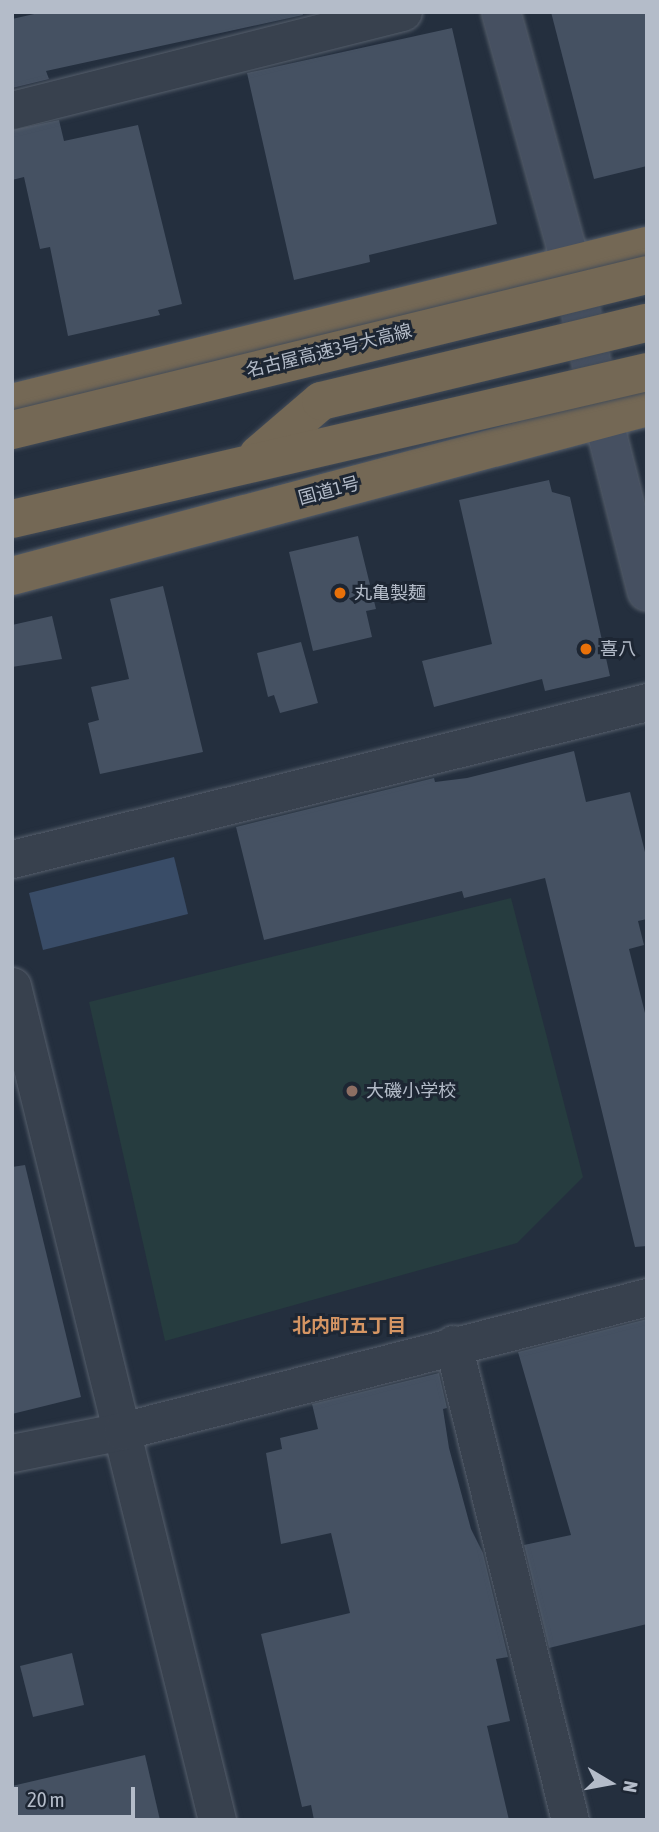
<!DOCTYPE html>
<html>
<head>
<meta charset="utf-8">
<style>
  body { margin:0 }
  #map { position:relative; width:659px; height:1832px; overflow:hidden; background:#242f3e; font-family:"Asap Condensed","Noto Sans JP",sans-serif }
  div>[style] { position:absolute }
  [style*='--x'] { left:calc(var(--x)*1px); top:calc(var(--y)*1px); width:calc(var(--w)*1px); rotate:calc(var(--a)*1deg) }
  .green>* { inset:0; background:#263c3f }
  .water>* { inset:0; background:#394c67 }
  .building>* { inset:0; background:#455162 }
  .roads { filter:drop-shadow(0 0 2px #565f6c) drop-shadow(0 0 2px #565f6c) }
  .street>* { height:37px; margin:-18.5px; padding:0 18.5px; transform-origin:18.5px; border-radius:18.5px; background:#38414e }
  .secondary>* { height:38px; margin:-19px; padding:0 19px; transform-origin:19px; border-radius:19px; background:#465061 }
  .highway>* { height:38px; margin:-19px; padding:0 19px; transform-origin:19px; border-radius:19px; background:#746855 }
  .bridges { filter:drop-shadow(0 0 2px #434c59) drop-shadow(0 0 2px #434c59) }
  .highway-bridge>* { height:38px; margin:-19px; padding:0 19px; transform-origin:19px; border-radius:19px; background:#746855 }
  .dots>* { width:19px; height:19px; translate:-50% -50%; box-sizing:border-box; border:4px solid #1d2633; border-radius:50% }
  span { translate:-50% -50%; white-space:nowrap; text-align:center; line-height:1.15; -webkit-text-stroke:6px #1d2633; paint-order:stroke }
  .street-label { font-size:18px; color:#b4bcc9 }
  .poi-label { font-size:18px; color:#b4bcc9 }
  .left { translate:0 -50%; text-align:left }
  .neighbourhood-label { font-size:19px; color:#d59563; font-weight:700 }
  .frame { position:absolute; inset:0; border:14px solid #b4bcc9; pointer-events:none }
  .north { position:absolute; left:575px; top:1748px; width:70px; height:70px; -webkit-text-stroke:5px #1d2633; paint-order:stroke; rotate:100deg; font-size:19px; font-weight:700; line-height:28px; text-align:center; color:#b4bcc9 }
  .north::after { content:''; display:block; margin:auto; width:24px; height:32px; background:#b4bcc9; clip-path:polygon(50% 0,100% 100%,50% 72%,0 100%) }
  .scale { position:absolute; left:14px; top:1787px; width:121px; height:32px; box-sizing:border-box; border:4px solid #b4bcc9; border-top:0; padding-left:9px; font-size:21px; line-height:24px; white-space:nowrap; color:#b4bcc9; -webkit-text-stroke:5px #1d2633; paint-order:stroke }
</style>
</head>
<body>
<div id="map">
  <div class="green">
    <div style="clip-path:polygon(511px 898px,583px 1177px,517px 1243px,165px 1341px,89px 1002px)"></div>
  </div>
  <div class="water">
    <div style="clip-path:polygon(174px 857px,188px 914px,43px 950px,29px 893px)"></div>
  </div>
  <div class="building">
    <div style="clip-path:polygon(43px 12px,302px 12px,303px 15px,46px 71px,49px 79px,12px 88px,12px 19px)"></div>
    <div style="clip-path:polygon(551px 12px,647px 12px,647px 166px,594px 179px)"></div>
    <div style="clip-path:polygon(452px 28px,497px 224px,369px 255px,370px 262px,294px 280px,247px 73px)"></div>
    <div style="clip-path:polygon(59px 120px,64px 141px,138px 125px,182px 304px,158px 310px,160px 315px,68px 336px,50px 247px,40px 249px,24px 177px,12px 180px,12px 130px)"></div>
    <div style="clip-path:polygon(549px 480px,552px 492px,570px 497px,610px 676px,545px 691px,542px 679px,434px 707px,422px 661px,492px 644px,459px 500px)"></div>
    <div style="clip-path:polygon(358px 536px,376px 609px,366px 611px,372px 637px,313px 651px,289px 552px)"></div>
    <div style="clip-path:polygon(163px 586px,203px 752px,100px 774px,88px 723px,99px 720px,91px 687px,129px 679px,110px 599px)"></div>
    <div style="clip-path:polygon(52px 616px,62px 659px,12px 667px,12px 625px)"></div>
    <div style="clip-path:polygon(301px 642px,318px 703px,280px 713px,274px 695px,268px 697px,257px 653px)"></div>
    <div style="clip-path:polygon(574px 751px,586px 802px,630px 792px,647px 860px,647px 919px,638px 921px,644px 945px,629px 949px,647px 1021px,647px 1246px,635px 1247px,545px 878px,464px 898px,462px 891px,264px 940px,236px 827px,434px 778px,435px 782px,467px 778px)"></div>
    <div style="clip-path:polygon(25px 1165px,81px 1397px,12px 1414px,12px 1167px)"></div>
    <div style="clip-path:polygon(647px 1319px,647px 1624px,549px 1648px,524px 1545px,571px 1535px,518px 1352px)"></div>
    <div style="clip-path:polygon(439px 1373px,447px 1408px,443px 1409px,449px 1448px,471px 1529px,483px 1553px,508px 1657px,496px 1659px,510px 1721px,487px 1726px,509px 1820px,314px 1820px,311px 1805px,302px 1807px,261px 1634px,350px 1613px,331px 1533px,281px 1544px,266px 1453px,282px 1449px,280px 1438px,318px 1429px,312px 1404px)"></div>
    <div style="clip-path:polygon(72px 1653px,84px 1705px,33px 1717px,20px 1666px)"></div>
    <div style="clip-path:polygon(145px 1755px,160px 1820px,12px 1820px,12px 1786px)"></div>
  </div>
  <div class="roads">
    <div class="street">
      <div style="--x:12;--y:110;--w:403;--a:-14.1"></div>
      <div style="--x:12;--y:859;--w:654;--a:-13.89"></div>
      <div style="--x:12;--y:986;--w:859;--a:76.19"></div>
      <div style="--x:453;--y:1344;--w:490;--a:76.2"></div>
      <div style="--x:12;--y:1453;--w:112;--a:-11.3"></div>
      <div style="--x:122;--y:1431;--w:542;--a:-14.32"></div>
    </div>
    <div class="secondary">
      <div style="--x:501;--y:12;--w:263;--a:74.5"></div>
      <div style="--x:571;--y:265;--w:156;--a:78.2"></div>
      <div style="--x:603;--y:418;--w:179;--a:75.8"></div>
    </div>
    <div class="highway">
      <div style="--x:12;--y:403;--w:654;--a:-13.89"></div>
      <div style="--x:12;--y:576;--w:657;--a:-14.9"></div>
    </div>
  </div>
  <div class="bridges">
    <div class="highway-bridge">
      <div style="--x:12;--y:430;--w:654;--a:-13.72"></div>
      <div style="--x:258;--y:455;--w:83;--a:-40.6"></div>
      <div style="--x:321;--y:401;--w:335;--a:-13.5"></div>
      <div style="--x:12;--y:519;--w:652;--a:-13.03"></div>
    </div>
  </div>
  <div class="dots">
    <div style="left:340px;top:593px;background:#e8710a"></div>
    <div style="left:586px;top:649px;background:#e8710a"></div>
    <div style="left:352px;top:1091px;background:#8d6e63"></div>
  </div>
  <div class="street-label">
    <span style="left:329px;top:351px;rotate:-14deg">名古屋高速3号大高線</span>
    <span style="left:329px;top:491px;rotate:-15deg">国道1号</span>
  </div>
  <div class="poi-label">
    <span class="left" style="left:354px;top:593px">丸亀製麺</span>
    <span class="left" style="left:600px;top:649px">喜八</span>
    <span class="left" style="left:366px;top:1091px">大磯小学校</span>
  </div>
  <div class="neighbourhood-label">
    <span style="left:349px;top:1326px">北内町五丁目</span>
  </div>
  <div class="frame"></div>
  <div class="north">N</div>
  <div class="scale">20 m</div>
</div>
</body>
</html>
